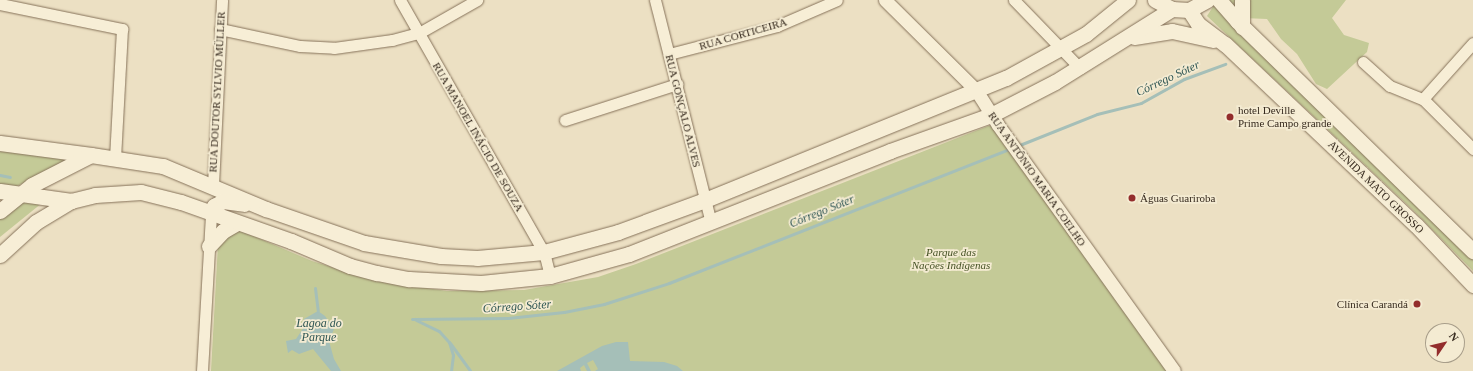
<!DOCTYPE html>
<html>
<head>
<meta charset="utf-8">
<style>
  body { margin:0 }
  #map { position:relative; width:1473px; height:371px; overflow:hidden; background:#ece0c3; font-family:"Times New Roman",serif }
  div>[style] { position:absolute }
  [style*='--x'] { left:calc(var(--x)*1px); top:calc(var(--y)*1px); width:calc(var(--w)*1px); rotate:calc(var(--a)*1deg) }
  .green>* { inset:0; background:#c4ca97 }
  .water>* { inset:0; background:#a5bfb8 }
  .stream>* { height:3px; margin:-1.5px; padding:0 1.5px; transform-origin:1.5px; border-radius:1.5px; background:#a5bfb8 }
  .roads { filter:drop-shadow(0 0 1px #86725a) drop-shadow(0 0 1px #86725a) }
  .minor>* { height:11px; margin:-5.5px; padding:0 5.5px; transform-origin:5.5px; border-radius:5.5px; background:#f7eed6 }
  .tertiary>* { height:13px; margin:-6.5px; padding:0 6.5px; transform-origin:6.5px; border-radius:6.5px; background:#f7eed6 }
  .secondary>* { height:15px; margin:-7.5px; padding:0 7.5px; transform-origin:7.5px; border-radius:7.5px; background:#f7eed6 }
  .dots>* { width:11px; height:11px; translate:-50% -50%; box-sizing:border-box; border:2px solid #f4ebd2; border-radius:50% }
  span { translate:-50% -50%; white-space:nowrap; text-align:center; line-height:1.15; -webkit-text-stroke:3.5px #f4ebd2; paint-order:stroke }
  .street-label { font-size:11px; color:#362a1e }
  .poi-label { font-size:11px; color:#362a1e }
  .left { translate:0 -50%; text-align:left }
  .right { translate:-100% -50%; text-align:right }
  .park-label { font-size:11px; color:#465225; font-style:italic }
  .water-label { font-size:12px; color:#2e5553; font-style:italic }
  .north { position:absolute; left:1425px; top:323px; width:40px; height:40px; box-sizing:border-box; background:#f4ebd2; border:1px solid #a89e8a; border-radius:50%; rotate:55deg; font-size:11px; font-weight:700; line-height:16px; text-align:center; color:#362a1e }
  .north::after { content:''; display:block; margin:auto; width:14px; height:18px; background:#932d2c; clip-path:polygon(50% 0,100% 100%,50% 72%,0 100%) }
</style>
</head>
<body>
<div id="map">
  <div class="green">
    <div style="clip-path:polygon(1219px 0,1346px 0,1332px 18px,1344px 35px,1369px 43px,1367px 52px,1327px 89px,1316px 84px,1297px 54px,1281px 39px,1267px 19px,1243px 18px,1231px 13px)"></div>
    <div style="clip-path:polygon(1216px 2px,1473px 256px,1473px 271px,1414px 211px,1207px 16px)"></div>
    <div style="clip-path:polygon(988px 126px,991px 126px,1167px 371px,211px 371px,218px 244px,221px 238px,239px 230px,312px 261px,377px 281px,447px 291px,524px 290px,598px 277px,636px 264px)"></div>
    <div style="clip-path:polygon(0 148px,74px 159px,15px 187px,0 184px)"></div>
    <div style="clip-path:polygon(21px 199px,42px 203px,0 237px,0 218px)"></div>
  </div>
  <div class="water">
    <div style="clip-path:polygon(318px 311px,325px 316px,334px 329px,329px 341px,334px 359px,341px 371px,331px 371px,313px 349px,299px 354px,292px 350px,288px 353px,286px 341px,296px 339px,304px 327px,304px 319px)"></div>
    <div style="clip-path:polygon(616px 342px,628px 342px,630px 361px,664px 362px,677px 366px,683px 371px,595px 371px,598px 369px,593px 360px,587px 363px,591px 371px,587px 371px,584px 365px,580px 368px,581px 371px,557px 371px,602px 346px)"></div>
  </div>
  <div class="stream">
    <div style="--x:1017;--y:146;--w:86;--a:-21.8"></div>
    <div style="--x:1097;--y:114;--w:45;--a:-14"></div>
    <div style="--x:1141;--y:103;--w:49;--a:-29.2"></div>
    <div style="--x:1184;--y:79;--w:44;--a:-20.1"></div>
    <div style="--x:0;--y:175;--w:10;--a:11"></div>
    <div style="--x:315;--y:288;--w:23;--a:83"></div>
    <div style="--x:412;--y:319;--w:96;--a:-0.6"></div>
    <div style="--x:508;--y:318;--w:56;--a:-6.1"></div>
    <div style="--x:564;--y:312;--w:41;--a:-11.3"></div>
    <div style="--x:604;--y:304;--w:68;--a:-17.9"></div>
    <div style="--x:669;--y:283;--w:366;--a:-21.5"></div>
    <div style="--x:416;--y:320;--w:25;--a:26"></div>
    <div style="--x:439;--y:331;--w:15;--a:48"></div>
    <div style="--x:449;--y:342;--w:14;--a:73"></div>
    <div style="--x:453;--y:355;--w:16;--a:97"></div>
    <div style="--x:450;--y:343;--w:34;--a:54"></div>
  </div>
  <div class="roads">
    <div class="minor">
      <div style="--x:400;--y:0;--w:290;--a:60.3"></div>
      <div style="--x:544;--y:252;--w:25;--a:76"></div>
      <div style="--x:655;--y:0;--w:230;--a:75.9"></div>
      <div style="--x:1014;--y:0;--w:95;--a:45.9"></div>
      <div style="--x:0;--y:4;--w:125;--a:11.6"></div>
      <div style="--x:122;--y:29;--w:129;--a:93.1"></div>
      <div style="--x:220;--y:29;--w:82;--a:12"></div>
      <div style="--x:300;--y:46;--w:34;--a:3"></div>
      <div style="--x:334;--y:48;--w:59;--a:-7.9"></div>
      <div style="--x:392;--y:40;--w:28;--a:-15"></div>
      <div style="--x:419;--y:33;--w:67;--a:-29.6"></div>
      <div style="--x:1473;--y:43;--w:75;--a:131.8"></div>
      <div style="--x:1423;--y:99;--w:71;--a:45"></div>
      <div style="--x:669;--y:54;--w:112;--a:-14.5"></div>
      <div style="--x:777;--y:26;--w:65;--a:-23.4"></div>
      <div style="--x:1363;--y:62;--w:36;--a:42"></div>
      <div style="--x:1390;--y:86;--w:35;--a:22"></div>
      <div style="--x:565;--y:120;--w:118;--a:-17.8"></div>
      <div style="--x:213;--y:185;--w:185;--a:-87.2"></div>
      <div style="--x:202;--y:371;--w:158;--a:-86.7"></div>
    </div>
    <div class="tertiary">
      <div style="--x:885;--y:0;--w:128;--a:44.7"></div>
      <div style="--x:976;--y:90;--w:41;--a:57.8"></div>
      <div style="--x:998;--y:125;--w:302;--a:54.4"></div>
    </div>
    <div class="secondary">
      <div style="--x:1155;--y:0;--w:19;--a:28"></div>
      <div style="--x:1172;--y:9;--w:17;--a:3"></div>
      <div style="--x:1189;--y:10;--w:21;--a:-29"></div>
      <div style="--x:1219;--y:0;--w:28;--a:49"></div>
      <div style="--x:1237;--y:21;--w:330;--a:44.3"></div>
      <div style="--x:1242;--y:0;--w:27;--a:90"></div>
      <div style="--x:1189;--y:10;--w:17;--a:57"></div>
      <div style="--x:1198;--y:24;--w:34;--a:37"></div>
      <div style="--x:1225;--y:44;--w:263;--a:43.5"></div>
      <div style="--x:1416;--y:225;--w:83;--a:46.5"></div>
      <div style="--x:1134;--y:37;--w:38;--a:-9"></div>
      <div style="--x:1172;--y:31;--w:42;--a:12.4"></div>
      <div style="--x:0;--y:143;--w:92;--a:7.5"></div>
      <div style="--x:0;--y:191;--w:72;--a:8"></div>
      <div style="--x:0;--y:211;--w:41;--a:-39.1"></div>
      <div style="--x:32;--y:185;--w:66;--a:-27"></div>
      <div style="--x:91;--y:155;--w:73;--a:8.7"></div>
      <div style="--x:163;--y:166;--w:112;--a:22.7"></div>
      <div style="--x:266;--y:209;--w:104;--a:19.1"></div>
      <div style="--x:364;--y:243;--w:78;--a:9.6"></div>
      <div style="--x:441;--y:256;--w:36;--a:3"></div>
      <div style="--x:477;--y:258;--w:67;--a:-5.1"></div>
      <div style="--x:544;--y:252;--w:77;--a:-15.1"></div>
      <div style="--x:618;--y:232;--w:93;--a:-20.2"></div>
      <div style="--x:705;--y:200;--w:325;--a:-22.1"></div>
      <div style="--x:1006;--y:78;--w:91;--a:-28.8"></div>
      <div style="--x:1086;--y:34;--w:54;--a:-39"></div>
      <div style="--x:211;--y:213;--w:8;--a:-67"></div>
      <div style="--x:214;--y:206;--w:10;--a:-29"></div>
      <div style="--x:223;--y:201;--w:21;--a:8"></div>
      <div style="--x:209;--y:246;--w:21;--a:-47"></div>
      <div style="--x:223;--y:231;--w:16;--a:-30"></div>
      <div style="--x:0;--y:255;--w:49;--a:-42.5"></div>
      <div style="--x:36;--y:222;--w:41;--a:-31"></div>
      <div style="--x:71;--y:201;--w:25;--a:-14"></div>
      <div style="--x:95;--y:195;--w:46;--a:-3.7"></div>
      <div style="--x:141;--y:192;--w:41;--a:14"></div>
      <div style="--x:181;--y:202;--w:117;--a:19.5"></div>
      <div style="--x:291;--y:241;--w:64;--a:23"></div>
      <div style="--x:350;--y:266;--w:28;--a:15"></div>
      <div style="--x:377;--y:273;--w:33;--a:11"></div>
      <div style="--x:409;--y:279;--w:72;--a:3.2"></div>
      <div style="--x:481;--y:283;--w:69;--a:-5.8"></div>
      <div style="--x:550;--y:276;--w:82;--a:-15.6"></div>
      <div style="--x:629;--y:254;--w:281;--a:-21.5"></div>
      <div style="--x:890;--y:151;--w:107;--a:-19.6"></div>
      <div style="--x:991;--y:115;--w:72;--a:-27.3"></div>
      <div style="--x:1055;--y:82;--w:138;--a:-32"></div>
    </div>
  </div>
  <div class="dots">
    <div style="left:1230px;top:117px;background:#932d2c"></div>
    <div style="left:1132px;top:198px;background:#932d2c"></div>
    <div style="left:1417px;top:304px;background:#932d2c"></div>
  </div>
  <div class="street-label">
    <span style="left:743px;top:34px;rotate:-16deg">RUA CORTICEIRA</span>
    <span style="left:217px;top:92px;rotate:-87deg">RUA DOUTOR SYLVIO MÜLLER</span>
    <span style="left:683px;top:111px;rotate:76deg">RUA GONÇALO ALVES</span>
    <span style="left:478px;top:137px;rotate:60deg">RUA MANOEL INÁCIO DE SOUZA</span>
    <span style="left:1037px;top:179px;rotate:55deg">RUA ANTÔNIO MARIA COELHO</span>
    <span style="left:1376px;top:187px;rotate:44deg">AVENIDA MATO GROSSO</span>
  </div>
  <div class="poi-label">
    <span class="left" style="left:1238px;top:117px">hotel Deville<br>Prime Campo grande</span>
    <span class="left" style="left:1140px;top:198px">Águas Guariroba</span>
    <span class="right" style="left:1408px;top:304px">Clínica Carandá</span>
  </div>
  <div class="park-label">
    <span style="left:951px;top:259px">Parque das<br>Nações Indígenas</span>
  </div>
  <div class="water-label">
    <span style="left:1168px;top:79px;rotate:-25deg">Córrego Sóter</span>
    <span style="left:822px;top:212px;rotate:-22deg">Córrego Sóter</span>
    <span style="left:517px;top:307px;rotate:-4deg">Córrego Sóter</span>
    <span style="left:319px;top:331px">Lagoa do<br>Parque</span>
  </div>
  <div class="north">N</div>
</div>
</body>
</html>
